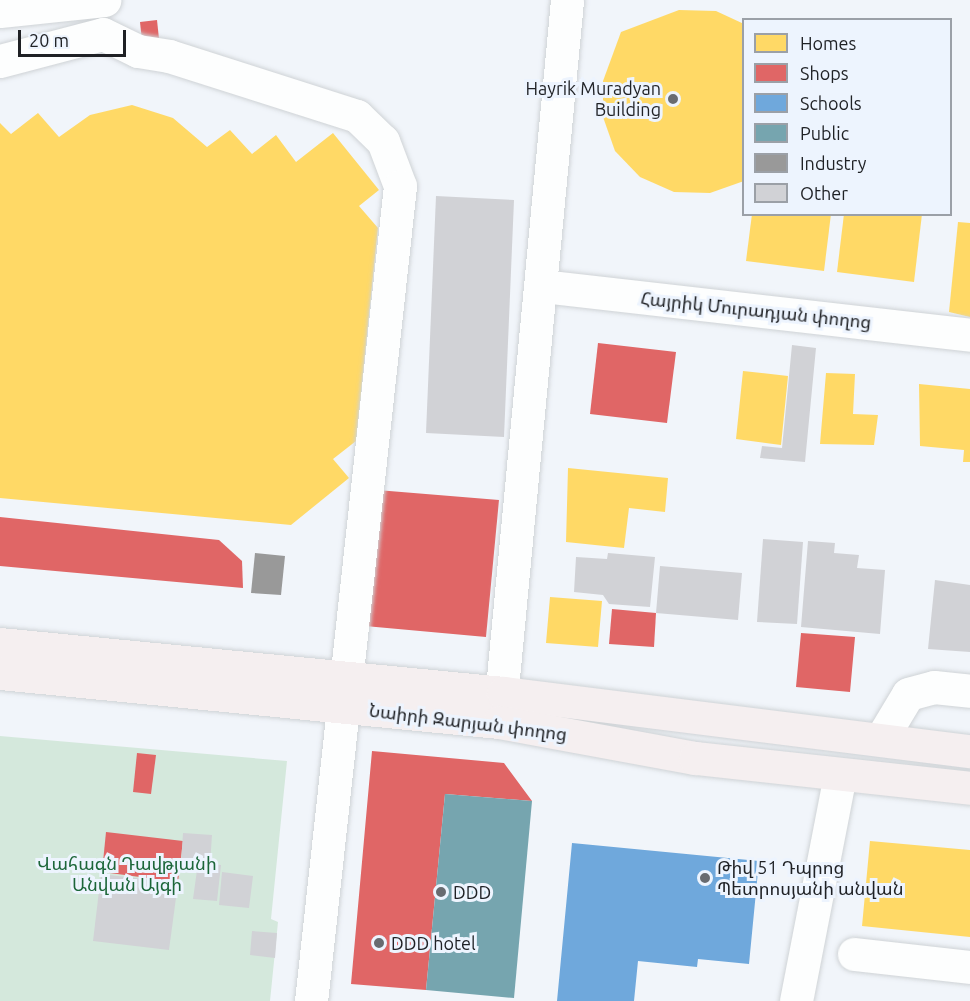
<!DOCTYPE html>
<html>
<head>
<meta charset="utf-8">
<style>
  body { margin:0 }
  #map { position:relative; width:970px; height:1001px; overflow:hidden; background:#f1f5fa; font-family:Ubuntu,"Noto Sans Armenian",sans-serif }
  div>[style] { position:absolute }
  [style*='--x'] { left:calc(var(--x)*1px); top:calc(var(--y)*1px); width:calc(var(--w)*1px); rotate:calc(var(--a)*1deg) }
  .green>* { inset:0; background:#d4e8dc }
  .homes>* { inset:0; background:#ffd966 }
  .shops>* { inset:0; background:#e06666 }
  .schools>* { inset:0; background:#6fa8dc }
  .public>* { inset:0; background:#76a5af }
  .industry>* { inset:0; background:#999 }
  .building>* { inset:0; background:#d1d2d6 }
  .roads { filter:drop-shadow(0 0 2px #cfd3d6) drop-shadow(0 0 2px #cfd3d6) }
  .minor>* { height:33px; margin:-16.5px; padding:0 16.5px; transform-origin:16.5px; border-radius:16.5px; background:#fdfefe }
  .major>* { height:33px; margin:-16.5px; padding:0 16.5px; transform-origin:16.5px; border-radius:16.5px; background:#f5eff0 }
  .dots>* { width:16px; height:16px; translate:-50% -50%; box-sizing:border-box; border:3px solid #edf4fe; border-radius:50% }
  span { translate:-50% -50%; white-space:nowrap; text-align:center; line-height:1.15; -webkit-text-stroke:6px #edf4fe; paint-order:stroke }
  .poi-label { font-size:18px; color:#1f2125 }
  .right { translate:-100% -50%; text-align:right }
  .left { translate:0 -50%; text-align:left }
  .street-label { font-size:18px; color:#1f2125 }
  .park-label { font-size:18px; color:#1c6639 }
  .legend { position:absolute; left:742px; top:18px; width:210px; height:198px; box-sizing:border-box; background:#edf4fe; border:2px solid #9ba0a7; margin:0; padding:8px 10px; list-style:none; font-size:18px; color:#1f2125 }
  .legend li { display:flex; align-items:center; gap:12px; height:30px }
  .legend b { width:30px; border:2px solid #9ba0a7 }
  .scale { position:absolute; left:18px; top:30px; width:108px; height:27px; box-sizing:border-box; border:3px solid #1f2125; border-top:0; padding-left:8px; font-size:18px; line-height:21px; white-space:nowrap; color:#1f2125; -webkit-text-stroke:4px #edf4fe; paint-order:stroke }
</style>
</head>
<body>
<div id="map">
  <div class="green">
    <div style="clip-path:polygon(0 736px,287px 761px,271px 919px,278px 922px,270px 1001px,0 1001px)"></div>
  </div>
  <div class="homes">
    <div style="clip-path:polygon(679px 10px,716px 11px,744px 24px,744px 181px,710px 193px,674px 192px,640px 177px,615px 151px,603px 117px,603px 81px,621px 32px)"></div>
    <div style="clip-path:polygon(132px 105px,173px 118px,207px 147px,230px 130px,252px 154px,276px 135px,296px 162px,333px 133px,379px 190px,359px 206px,378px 228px,356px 441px,333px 459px,349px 478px,291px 525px,0 498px,0 123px,11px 134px,38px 113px,59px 137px,90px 115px)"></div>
    <div style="clip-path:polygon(752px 214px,831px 214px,824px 271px,746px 261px)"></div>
    <div style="clip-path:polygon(844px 214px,922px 214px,914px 282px,837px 272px)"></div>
    <div style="clip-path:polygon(958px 222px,970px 223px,970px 317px,949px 312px)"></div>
    <div style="clip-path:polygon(743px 371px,788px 376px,781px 445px,736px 439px)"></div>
    <div style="clip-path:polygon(826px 373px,855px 374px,853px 414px,878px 415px,874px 445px,820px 444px)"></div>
    <div style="clip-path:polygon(919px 384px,970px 389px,970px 462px,963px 462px,964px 450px,920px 446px)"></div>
    <div style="clip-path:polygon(568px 468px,668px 478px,665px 512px,629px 508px,624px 548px,566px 542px)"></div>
    <div style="clip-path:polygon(550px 597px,602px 601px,598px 647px,546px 643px)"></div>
    <div style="clip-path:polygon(870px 841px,970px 850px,970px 937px,862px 926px)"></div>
  </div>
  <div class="shops">
    <div style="clip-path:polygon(157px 20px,159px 39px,142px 41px,140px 22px)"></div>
    <div style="clip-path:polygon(598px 343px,676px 352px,667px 423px,590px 414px)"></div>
    <div style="clip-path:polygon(377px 490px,499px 500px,486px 637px,365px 626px)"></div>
    <div style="clip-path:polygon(0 517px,219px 540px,242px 561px,243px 588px,0 566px)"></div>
    <div style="clip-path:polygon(612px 609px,656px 613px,654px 647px,609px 644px)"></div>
    <div style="clip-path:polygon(801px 633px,855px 637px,850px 692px,796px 687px)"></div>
    <div style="clip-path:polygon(372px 751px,504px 763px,532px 801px,445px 794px,426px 990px,351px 984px)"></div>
    <div style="clip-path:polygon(137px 753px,156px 755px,151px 794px,133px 792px)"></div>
    <div style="clip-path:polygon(106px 832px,183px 841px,178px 882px,102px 872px)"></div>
  </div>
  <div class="schools">
    <div style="clip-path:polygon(572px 843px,759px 861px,749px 964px,698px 959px,697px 967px,638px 961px,634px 1001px,557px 1001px)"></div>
  </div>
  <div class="public">
    <div style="clip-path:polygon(445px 794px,532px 801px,514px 998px,426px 990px)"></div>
  </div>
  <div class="industry">
    <div style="clip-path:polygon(255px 553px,285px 556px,281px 595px,251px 593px)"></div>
  </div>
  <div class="building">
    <div style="clip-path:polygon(436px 196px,514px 200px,504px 437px,426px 433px)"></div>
    <div style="clip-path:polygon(792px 345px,816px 348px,805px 462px,760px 458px,762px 446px,782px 448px)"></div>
    <div style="clip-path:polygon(763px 539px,803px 542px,797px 624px,757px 622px)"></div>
    <div style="clip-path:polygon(808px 541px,835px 543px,834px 553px,859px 555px,857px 568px,885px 570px,880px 634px,801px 627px)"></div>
    <div style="clip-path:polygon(608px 553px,655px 557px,650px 607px,609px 604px,603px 595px,574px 592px,576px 557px,607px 559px)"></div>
    <div style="clip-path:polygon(660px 566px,742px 573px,738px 620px,656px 613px)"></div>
    <div style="clip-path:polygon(935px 580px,970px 585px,970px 652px,928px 649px)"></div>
    <div style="clip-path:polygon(183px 833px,212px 835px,210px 864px,221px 865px,217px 901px,193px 899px,198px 863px,181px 863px)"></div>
    <div style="clip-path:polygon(222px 872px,253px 876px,249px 908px,219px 905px)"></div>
    <div style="clip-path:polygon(101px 874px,178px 883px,169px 950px,93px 941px)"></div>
    <div style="clip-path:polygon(252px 931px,277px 933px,275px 958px,250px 955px)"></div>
  </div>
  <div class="roads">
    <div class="minor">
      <div style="--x:0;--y:11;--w:105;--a:-6"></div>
      <div style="--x:0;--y:61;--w:106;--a:-14.7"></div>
      <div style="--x:103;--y:34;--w:39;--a:26"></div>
      <div style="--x:138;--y:51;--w:31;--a:9"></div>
      <div style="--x:169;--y:56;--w:197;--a:17.7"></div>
      <div style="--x:357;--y:116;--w:36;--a:44"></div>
      <div style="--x:383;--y:141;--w:48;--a:69.3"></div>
      <div style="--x:400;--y:186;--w:820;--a:96.23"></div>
      <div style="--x:542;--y:286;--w:431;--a:6.5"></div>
      <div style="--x:499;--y:720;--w:723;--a:-84.6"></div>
      <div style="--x:881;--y:739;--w:52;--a:-59"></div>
      <div style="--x:908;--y:694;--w:27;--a:-15"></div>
      <div style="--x:934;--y:687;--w:36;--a:6"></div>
      <div style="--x:854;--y:954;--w:117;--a:6.4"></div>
      <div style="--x:796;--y:1001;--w:230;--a:-79"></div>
    </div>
    <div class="major">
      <div style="--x:0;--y:644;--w:505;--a:5.56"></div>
      <div style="--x:503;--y:693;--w:471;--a:7.1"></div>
      <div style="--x:0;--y:673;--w:501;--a:5.61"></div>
      <div style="--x:499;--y:722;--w:199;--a:10.4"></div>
      <div style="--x:695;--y:758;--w:277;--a:6.2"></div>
    </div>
  </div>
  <div class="dots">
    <div style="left:673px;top:99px;background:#686b70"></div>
    <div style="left:705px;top:878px;background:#686b70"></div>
    <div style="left:441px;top:892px;background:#686b70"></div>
    <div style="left:379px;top:943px;background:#686b70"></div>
  </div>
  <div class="poi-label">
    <span class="right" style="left:661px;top:99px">Hayrik Muradyan<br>Building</span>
    <span class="left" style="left:717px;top:878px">Թիվ 51 Դպրոց<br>Պետրոսյանի անվան</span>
    <span class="left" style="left:453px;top:892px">DDD</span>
    <span class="left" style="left:391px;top:943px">DDD hotel</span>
  </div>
  <div class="street-label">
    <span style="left:756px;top:310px;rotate:6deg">Հայրիկ Մուրադյան փողոց</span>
    <span style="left:468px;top:722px;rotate:7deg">Նաիրի Զարյան փողոց</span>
  </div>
  <div class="park-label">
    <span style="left:127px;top:874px">Վահագն Դավթյանի<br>Անվան Այգի</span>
  </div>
  <ul class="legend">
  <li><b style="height:16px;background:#ffd966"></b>Homes</li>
  <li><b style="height:16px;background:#e06666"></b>Shops</li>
  <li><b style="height:16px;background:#6fa8dc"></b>Schools</li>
  <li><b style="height:16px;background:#76a5af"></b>Public</li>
  <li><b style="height:16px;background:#999"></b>Industry</li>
  <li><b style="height:16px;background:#d1d2d6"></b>Other</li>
  </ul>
  <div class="scale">20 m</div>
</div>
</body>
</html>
